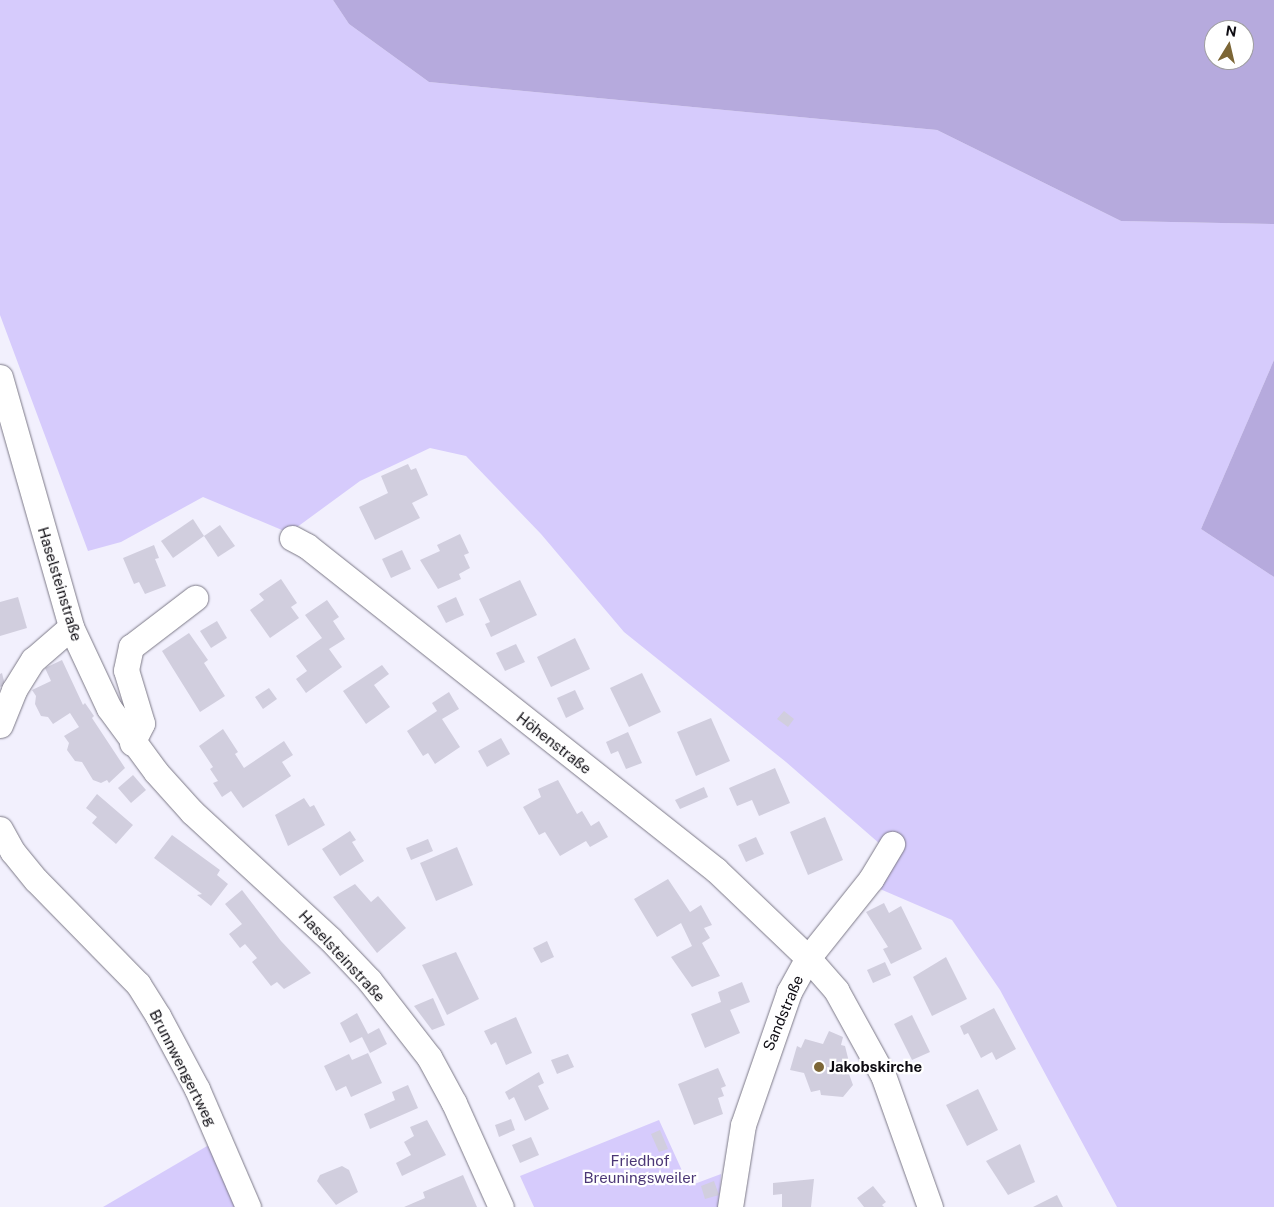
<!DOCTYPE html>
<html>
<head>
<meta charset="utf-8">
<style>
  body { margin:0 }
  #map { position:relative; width:1274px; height:1207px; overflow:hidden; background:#f2f0fd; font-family:"Public Sans",sans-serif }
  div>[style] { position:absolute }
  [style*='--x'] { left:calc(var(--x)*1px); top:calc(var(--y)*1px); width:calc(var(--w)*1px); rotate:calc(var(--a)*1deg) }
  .green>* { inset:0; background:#d6cbfc }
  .forest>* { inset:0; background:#b6aadd }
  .building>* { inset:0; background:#d1cede }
  .roads { filter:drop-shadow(0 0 1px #7c7987) drop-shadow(0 0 1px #7c7987) }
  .minor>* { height:25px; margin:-12.5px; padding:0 12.5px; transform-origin:12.5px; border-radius:12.5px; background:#fff }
  .dots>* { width:14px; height:14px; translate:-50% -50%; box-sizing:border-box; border:2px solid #fff; border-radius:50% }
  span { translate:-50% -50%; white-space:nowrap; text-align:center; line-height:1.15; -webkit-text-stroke:4.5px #fff; paint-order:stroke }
  .street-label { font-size:15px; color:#0e0c12 }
  .poi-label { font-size:15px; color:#0e0c12; font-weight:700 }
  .left { translate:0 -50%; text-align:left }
  .park-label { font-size:15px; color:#4b3776 }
  .north { position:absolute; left:1204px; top:20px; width:50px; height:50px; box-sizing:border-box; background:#fff; border:1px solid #9f9ea0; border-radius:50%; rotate:9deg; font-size:14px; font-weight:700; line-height:20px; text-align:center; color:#0e0c12 }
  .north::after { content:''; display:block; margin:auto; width:18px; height:22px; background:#7c6636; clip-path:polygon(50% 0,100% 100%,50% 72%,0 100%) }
</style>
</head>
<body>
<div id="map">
  <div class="green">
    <div style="clip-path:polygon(0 0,333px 0,349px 24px,429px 82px,937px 130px,1121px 221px,1274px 224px,1274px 360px,1201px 529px,1274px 577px,1274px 1207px,1117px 1207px,1000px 990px,952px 920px,880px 889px,863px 878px,880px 844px,786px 762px,624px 632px,541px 534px,466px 456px,430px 448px,360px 481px,289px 533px,203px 497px,121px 542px,88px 551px,0 315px)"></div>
    <div style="clip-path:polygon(659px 1120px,689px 1186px,721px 1174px,719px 1207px,534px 1207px,520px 1176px)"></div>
    <div style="clip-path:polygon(214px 1142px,240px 1207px,103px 1207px)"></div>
  </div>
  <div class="forest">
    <div style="clip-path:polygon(evenodd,333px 0,1274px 0,1274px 224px,1121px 221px,937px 130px,429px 82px,349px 24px,333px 0,1214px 30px,1244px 30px,1244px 60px,1214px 60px,1214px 30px)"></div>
    <div style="clip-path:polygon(1274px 360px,1274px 577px,1201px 529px)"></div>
  </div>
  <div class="building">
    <div style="clip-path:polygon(408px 464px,411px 470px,416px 468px,428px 495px,412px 503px,420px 518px,375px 540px,359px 507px,388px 493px,381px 476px)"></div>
    <div style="clip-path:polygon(193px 519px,204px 536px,173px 558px,161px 541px)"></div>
    <div style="clip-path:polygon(220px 525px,235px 546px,218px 557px,204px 536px)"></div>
    <div style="clip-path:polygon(460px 534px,469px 553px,464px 555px,470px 568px,459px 574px,461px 579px,438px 589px,420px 560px,440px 551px,437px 545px)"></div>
    <div style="clip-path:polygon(154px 545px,159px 558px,155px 559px,166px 586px,145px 594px,139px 582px,134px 584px,123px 558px)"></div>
    <div style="clip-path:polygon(402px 550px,411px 569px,391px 578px,382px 559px)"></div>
    <div style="clip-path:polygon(281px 579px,297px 603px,291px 607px,299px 618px,270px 638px,250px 610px,264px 600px,259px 594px)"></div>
    <div style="clip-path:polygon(520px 580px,537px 615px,491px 637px,485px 624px,490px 622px,479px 599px)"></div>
    <div style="clip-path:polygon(18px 597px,27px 628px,0 636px,0 602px)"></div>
    <div style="clip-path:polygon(456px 597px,464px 615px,446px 623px,437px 606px)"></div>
    <div style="clip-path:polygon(327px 600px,339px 617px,333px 621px,345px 639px,329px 649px,342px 667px,306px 693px,296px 679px,307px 671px,296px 656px,322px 638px,305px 615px)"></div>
    <div style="clip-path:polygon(217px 621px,227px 638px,211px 648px,200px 631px)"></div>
    <div style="clip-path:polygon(189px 633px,208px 660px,204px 663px,225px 696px,200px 712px,162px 651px)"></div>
    <div style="clip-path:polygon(575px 638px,590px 669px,551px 687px,537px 657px)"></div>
    <div style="clip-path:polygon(516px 644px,525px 662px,505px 671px,496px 653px)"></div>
    <div style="clip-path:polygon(62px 660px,83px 705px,85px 703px,94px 716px,92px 718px,125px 768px,109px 783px,107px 780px,101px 783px,93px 780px,82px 762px,75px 761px,67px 750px,69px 743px,64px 736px,79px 727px,70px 713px,53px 724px,48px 717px,41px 716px,35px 704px,36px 696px,32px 690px,51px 681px,45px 668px)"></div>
    <div style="clip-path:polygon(382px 665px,389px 674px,374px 685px,390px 707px,366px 724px,343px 691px)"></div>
    <div style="clip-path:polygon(2px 673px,5px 685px,0 687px,0 674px)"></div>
    <div style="clip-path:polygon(642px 673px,661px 712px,629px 727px,610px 688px)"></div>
    <div style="clip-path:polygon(269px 688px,277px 699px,263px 709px,255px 697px)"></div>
    <div style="clip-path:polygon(575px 690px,584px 709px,566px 718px,557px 698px)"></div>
    <div style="clip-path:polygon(449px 692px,459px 709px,442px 719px,460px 747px,435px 764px,428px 753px,423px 756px,407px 731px,437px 711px,432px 703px)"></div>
    <div style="clip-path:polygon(784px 711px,794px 719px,788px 727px,777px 719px)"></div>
    <div style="clip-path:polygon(711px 718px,730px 761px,696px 776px,677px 732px)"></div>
    <div style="clip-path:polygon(223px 729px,238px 752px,235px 754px,244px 768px,284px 741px,293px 755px,282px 762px,291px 776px,243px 808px,231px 791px,222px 797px,213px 783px,218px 781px,210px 769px,213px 767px,199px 746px)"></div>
    <div style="clip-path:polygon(628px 732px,642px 763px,626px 769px,618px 751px,611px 754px,606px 742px)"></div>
    <div style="clip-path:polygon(501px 738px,510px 754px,487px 767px,478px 751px)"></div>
    <div style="clip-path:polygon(775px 768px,790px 803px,759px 816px,752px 800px,737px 806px,729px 788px)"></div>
    <div style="clip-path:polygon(133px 775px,146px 790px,131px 803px,118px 788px)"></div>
    <div style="clip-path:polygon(558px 780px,577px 814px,582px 811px,591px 826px,599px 821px,608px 837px,590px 847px,586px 841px,560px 856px,545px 832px,539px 835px,523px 807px,541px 797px,538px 789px)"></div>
    <div style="clip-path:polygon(704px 787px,708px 797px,680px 809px,675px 800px)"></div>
    <div style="clip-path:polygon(97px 794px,133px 825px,116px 844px,92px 823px,97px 817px,86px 808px)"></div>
    <div style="clip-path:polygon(304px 798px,310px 807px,314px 805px,325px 825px,288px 846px,275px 815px)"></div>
    <div style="clip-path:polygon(825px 817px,843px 860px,808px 875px,790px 832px)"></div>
    <div style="clip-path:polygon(350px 831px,356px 840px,352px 842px,364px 861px,340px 876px,322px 849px)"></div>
    <div style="clip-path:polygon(172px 835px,220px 870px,217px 875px,228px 884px,211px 906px,197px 895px,202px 894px,154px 858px)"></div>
    <div style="clip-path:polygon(756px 837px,764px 854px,746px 862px,738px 845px)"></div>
    <div style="clip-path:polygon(428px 839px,433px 851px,411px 860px,406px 848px)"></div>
    <div style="clip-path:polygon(457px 847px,473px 885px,436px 901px,420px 863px)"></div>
    <div style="clip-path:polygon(668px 879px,690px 912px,701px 905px,712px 925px,704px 928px,710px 938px,702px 943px,720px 976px,692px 987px,671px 957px,692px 946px,681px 923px,657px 937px,634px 899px)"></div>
    <div style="clip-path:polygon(355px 884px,371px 902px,378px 896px,406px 928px,377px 953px,333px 897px)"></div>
    <div style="clip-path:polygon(242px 890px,281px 941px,311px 973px,284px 989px,277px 982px,271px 986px,252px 962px,257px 958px,245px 944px,240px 948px,229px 934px,242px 924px,225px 904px)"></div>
    <div style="clip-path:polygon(884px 903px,889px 913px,901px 906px,922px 949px,891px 964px,883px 949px,888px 947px,866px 912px)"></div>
    <div style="clip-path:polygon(547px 941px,554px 957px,541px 963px,533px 948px)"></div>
    <div style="clip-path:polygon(456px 952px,479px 999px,447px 1015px,422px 965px)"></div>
    <div style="clip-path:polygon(946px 957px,967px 999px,932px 1016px,913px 977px)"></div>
    <div style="clip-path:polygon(885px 962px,891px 975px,873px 983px,867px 970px)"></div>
    <div style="clip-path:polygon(742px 982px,750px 1002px,730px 1010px,740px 1033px,705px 1048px,691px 1014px,721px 1002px,718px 992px)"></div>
    <div style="clip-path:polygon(433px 998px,445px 1025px,432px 1030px,414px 1006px)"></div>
    <div style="clip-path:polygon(994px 1008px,1016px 1049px,996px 1060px,992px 1052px,981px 1058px,968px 1033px,964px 1035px,960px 1026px)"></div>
    <div style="clip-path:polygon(357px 1013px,368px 1034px,379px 1028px,387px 1044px,370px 1053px,362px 1037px,350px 1043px,340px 1023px)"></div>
    <div style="clip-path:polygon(912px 1015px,930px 1052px,912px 1060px,894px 1024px)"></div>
    <div style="clip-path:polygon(516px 1017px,532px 1053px,506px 1065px,496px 1042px,491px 1045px,484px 1031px)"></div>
    <div style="clip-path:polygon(829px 1031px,843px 1037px,841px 1045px,845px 1046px,849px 1062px,845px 1063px,853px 1085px,843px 1097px,821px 1095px,820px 1090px,811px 1092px,804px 1073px,790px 1070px,797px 1046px,801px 1048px,805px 1039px,823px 1044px)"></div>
    <div style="clip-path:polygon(368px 1053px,382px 1083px,351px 1097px,346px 1086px,336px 1091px,324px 1066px,349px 1054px,352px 1060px)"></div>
    <div style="clip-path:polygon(568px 1054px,574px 1067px,557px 1074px,551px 1060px)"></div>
    <div style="clip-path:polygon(718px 1068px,726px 1086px,721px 1088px,724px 1096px,718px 1098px,723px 1114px,694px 1125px,678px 1084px)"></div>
    <div style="clip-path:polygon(539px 1072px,544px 1083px,538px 1086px,549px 1109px,525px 1121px,514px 1097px,509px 1100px,505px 1092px)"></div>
    <div style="clip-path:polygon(408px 1085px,418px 1108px,370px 1129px,364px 1114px,395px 1100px,392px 1092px)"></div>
    <div style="clip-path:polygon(978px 1089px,998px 1130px,967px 1146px,946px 1105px)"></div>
    <div style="clip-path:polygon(511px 1119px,515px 1130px,499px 1137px,495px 1125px)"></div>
    <div style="clip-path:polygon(427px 1120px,446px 1155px,402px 1176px,396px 1163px,411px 1155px,404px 1142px,414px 1136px,410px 1127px)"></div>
    <div style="clip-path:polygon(660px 1130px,668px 1149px,659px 1152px,651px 1134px)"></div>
    <div style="clip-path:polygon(531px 1137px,539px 1155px,520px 1163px,512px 1145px)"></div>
    <div style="clip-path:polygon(1020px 1144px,1035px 1182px,1008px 1195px,986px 1161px)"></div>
    <div style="clip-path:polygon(342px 1166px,349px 1170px,358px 1192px,336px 1205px,317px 1181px,320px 1175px)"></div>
    <div style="clip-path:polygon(463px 1175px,477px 1207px,404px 1207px,425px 1198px,423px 1192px)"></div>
    <div style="clip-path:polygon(814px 1179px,811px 1207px,782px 1207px,782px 1194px,773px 1195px,773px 1183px)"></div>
    <div style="clip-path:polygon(714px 1181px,719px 1195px,705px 1199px,701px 1186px)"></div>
    <div style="clip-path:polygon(873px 1186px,886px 1202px,882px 1205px,884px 1207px,864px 1207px,857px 1198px)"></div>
    <div style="clip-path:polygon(1057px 1195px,1063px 1207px,1033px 1207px)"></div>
  </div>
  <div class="roads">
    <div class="minor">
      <div style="--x:0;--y:377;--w:260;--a:74.1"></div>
      <div style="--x:71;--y:627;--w:89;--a:64.9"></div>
      <div style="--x:109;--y:708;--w:79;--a:53.7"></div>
      <div style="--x:156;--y:772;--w:54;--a:48"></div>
      <div style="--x:192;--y:812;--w:188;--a:42.6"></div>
      <div style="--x:330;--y:939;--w:57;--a:46.4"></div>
      <div style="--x:369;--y:980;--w:98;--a:52.1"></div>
      <div style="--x:429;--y:1057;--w:52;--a:61.5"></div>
      <div style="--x:454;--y:1103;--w:114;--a:65.7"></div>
      <div style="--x:292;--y:538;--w:17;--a:28"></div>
      <div style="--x:307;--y:546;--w:522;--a:38.39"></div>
      <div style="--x:716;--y:870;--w:127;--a:43.7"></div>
      <div style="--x:808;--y:958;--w:43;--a:48.8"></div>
      <div style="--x:836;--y:990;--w:97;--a:61.1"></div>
      <div style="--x:883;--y:1075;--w:140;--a:70.4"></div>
      <div style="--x:0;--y:725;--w:38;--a:-68"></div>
      <div style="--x:14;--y:690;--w:36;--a:-58"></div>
      <div style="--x:33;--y:660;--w:50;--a:-41"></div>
      <div style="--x:132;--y:743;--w:22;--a:-63"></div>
      <div style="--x:142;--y:723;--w:55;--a:-106.8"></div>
      <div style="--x:126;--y:670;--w:24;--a:-78"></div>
      <div style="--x:131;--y:647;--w:81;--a:-37.4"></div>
      <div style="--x:0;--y:829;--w:26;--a:61"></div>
      <div style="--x:13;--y:852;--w:36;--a:51"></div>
      <div style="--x:36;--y:880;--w:146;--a:45.6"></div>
      <div style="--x:138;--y:984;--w:38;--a:58"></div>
      <div style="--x:158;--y:1016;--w:83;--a:61.9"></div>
      <div style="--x:197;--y:1089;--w:129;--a:66.6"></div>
      <div style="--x:730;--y:1207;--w:83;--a:-81"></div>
      <div style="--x:743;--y:1125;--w:141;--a:-70.9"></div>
      <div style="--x:789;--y:992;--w:39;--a:-61"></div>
      <div style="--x:808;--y:958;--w:101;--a:-51.4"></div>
      <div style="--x:871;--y:879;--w:41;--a:-59"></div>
    </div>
  </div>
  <div class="dots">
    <div style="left:819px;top:1067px;background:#7c6636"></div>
  </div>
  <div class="street-label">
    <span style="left:60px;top:584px;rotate:73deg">Haselsteinstraße</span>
    <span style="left:554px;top:743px;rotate:38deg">Höhenstraße</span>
    <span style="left:342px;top:956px;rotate:47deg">Haselsteinstraße</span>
    <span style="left:783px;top:1013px;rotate:-67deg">Sandstraße</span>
    <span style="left:183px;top:1068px;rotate:63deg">Brunnwengertweg</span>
  </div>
  <div class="poi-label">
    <span class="left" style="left:829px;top:1067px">Jakobskirche</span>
  </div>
  <div class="park-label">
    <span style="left:640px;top:1169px">Friedhof<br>Breuningsweiler</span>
  </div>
  <div class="north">N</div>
</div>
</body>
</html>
